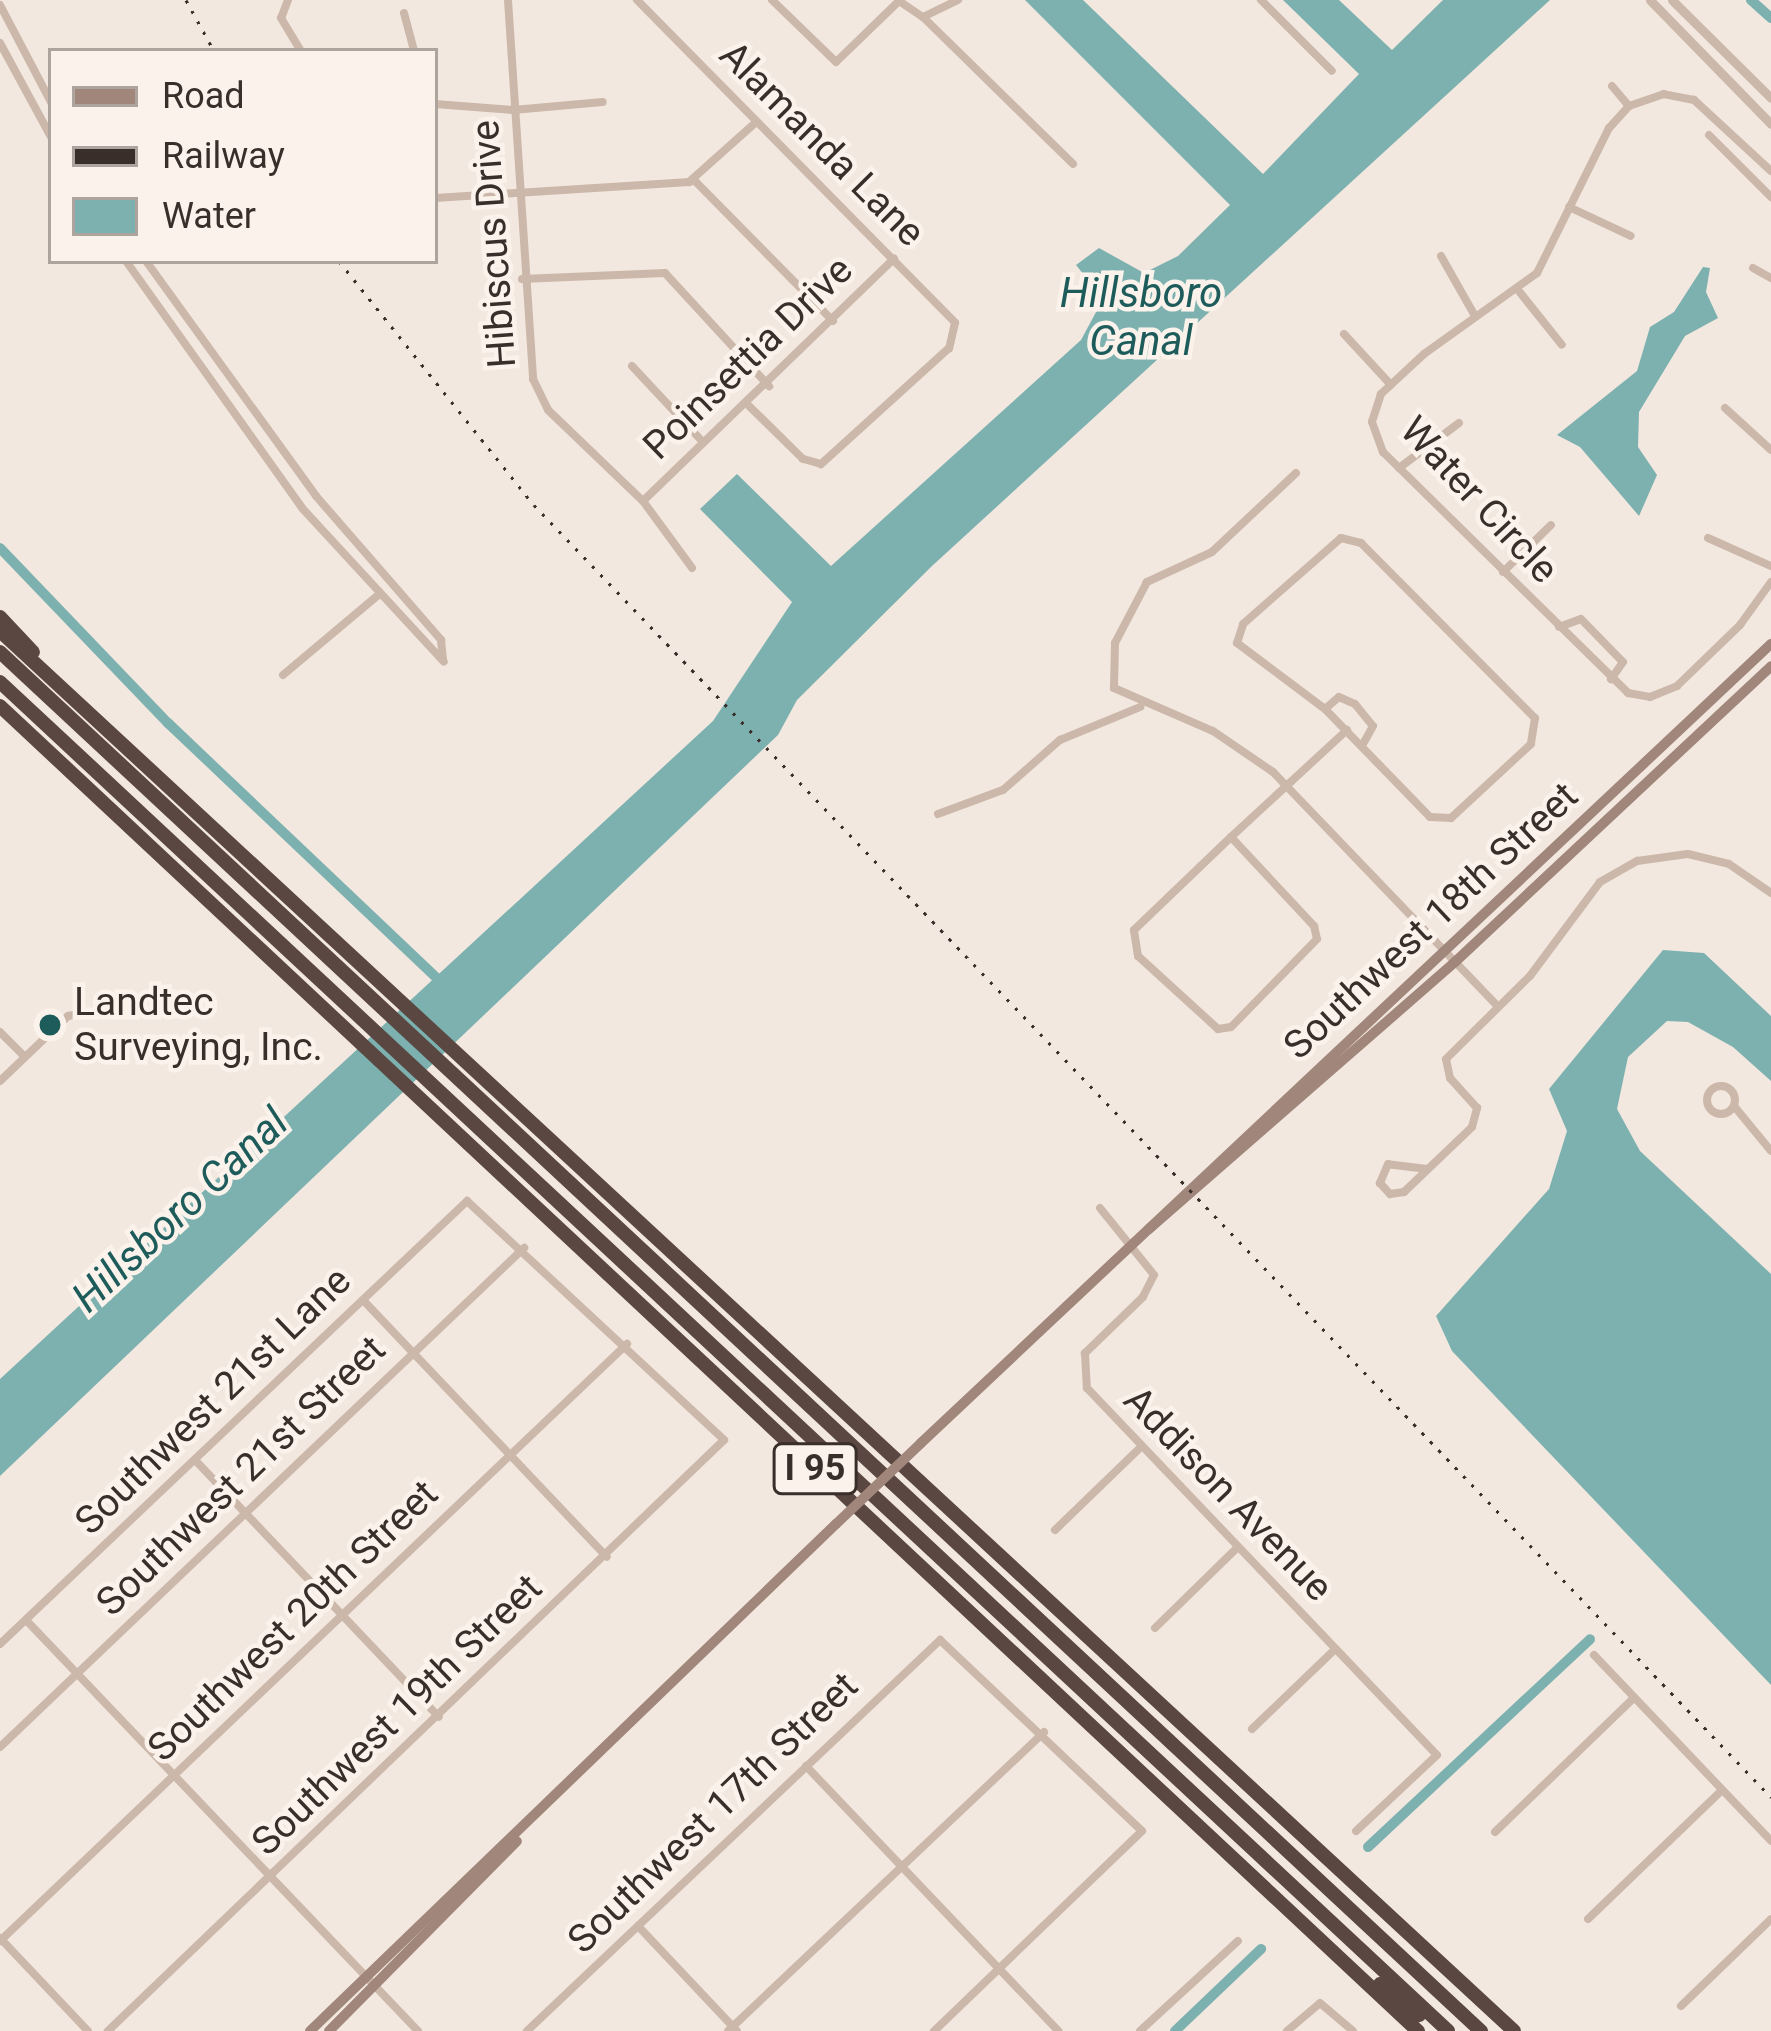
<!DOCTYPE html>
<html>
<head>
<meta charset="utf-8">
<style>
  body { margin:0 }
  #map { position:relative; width:1771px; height:2031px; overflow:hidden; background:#f3e8df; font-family:Roboto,sans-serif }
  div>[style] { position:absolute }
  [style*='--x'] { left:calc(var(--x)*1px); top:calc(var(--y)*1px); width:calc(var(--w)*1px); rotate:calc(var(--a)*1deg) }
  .water>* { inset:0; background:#7db1b0 }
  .canal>* { height:10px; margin:-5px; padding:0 5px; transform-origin:5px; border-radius:5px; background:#7db1b0 }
  .minor>* { height:8px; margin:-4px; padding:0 4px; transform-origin:4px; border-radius:4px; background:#ccb8aa }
  .minor>.ring { margin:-4px; padding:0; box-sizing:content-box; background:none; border:8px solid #ccb8aa; border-radius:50% }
  .tertiary>* { height:9px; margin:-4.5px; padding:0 4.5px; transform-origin:4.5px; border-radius:4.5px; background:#ccb8aa }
  .secondary>* { height:10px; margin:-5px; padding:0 5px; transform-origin:5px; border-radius:5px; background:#a0867b }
  .motorway>* { height:14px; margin:-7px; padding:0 7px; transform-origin:7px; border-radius:7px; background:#5a4741 }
  .rail>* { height:3px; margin-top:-1.5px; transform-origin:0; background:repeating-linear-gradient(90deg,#392e2a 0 3px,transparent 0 12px) }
  .secondary-bridge>* { height:10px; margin:-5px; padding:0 5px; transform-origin:5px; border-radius:5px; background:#a0867b }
  .dots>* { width:33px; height:33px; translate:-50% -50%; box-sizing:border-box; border:6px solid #fbf3eb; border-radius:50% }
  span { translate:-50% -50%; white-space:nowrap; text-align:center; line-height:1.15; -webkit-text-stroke:9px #fbf3eb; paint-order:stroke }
  .shield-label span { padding:3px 9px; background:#fbf3eb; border:3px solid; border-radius:9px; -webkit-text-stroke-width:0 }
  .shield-label { font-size:36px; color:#392e2a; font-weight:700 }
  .street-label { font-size:39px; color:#392e2a }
  .poi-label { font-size:39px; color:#392e2a }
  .left { translate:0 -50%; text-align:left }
  .water-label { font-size:42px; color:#1e5c5c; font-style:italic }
  .legend { position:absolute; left:48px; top:48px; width:390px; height:216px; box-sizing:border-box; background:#fbf3eb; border:3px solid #ada49e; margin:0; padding:15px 21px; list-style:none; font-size:36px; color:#392e2a }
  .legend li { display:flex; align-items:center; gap:24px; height:60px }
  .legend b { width:60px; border:3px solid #ada49e }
</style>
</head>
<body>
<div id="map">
  <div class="water">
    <div style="clip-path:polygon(1025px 0,1083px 0,1263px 174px,1359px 74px,1283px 0,1339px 0,1392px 50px,1443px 0,1550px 0,932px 566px,797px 700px,778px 735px,0 1476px,0 1379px,713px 721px,792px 602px,700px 509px,737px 474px,831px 566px,1081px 340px,1103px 299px,1076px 265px,1099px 248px,1144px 273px,1178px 256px,1230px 205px)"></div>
    <div style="clip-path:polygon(1703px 267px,1710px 268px,1706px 292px,1718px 318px,1685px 336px,1639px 412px,1638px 447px,1657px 475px,1639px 516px,1580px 447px,1557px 435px,1637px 371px,1650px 327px,1674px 312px)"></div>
    <div style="clip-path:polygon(1663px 950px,1704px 953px,1771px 1016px,1771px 1081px,1733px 1047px,1688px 1022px,1667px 1021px,1628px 1057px,1617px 1109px,1640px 1151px,1771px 1274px,1771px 1685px,1452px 1351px,1436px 1316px,1549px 1189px,1567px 1131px,1549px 1089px)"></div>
  </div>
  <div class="canal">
    <div style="--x:1751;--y:0;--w:27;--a:42"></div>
    <div style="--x:0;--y:548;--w:243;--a:46.2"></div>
    <div style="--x:168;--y:723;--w:383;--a:43.5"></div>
    <div style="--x:1368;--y:1847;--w:304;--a:-43.1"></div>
    <div style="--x:1175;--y:2031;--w:119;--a:-43.6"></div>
  </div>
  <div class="minor">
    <div style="--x:288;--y:0;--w:19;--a:111"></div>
    <div style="--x:281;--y:18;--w:39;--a:59"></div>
    <div style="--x:508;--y:0;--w:380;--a:86.2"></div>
    <div style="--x:533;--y:379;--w:34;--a:64"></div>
    <div style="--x:548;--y:410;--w:132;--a:43.8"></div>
    <div style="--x:643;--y:501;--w:83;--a:53.8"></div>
    <div style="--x:637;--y:0;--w:453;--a:45.4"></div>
    <div style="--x:955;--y:323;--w:26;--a:103"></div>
    <div style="--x:949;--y:348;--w:173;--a:137.8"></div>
    <div style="--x:821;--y:464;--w:19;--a:-164"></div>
    <div style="--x:803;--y:459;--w:76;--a:-135.5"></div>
    <div style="--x:772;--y:0;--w:89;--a:44.1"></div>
    <div style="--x:836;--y:62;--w:88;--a:-44.1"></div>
    <div style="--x:899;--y:1;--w:29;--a:34"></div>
    <div style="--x:923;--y:17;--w:39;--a:-26"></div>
    <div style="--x:1261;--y:0;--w:100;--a:45"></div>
    <div style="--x:0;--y:5;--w:110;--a:62.3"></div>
    <div style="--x:404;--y:13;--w:39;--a:75"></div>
    <div style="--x:923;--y:17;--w:210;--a:44.4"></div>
    <div style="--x:0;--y:43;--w:107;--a:61.5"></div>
    <div style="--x:1612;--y:86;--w:26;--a:50"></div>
    <div style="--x:435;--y:104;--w:78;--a:4.4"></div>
    <div style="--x:513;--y:110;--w:90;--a:-5.1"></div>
    <div style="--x:1709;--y:135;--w:88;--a:45"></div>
    <div style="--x:1771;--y:171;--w:105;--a:-137.3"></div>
    <div style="--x:1694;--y:100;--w:31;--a:-169"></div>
    <div style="--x:1664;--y:94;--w:37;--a:161"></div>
    <div style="--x:1629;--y:106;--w:30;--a:132"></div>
    <div style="--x:1609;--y:128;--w:162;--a:116.4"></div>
    <div style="--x:1537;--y:273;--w:139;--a:144.4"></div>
    <div style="--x:1424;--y:354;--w:59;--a:137.1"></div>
    <div style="--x:1381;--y:394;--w:29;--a:108"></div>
    <div style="--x:1372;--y:422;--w:32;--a:70"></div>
    <div style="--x:1383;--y:452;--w:344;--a:44.5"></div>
    <div style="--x:1628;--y:693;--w:22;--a:10"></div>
    <div style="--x:1650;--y:697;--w:29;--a:-22"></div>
    <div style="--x:1677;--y:686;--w:88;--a:-44.1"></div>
    <div style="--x:1740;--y:625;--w:53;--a:-54.2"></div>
    <div style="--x:694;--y:180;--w:198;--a:45.4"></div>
    <div style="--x:435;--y:198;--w:255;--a:-3.6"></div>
    <div style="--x:689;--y:182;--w:89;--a:-41.8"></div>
    <div style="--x:1569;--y:207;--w:68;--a:25.1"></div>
    <div style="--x:1441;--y:256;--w:69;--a:60.5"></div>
    <div style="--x:126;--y:261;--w:303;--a:54.5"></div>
    <div style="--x:302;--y:508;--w:209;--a:47.3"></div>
    <div style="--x:146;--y:261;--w:290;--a:54.1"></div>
    <div style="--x:316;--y:496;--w:191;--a:49"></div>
    <div style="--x:441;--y:640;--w:20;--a:84"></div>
    <div style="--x:1753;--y:268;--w:21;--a:29"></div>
    <div style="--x:522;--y:279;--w:143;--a:-2.4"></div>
    <div style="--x:665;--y:273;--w:154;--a:47.4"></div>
    <div style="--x:1518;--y:290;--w:70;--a:51.3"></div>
    <div style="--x:1344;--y:334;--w:69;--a:47.3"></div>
    <div style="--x:632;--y:366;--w:100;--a:47"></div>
    <div style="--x:1725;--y:408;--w:62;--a:42.4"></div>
    <div style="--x:1399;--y:468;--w:75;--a:-36.9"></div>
    <div style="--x:1296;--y:473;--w:115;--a:136.8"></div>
    <div style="--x:1212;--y:552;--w:72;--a:155.2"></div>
    <div style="--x:1147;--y:582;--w:69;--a:117.7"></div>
    <div style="--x:1115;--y:643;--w:45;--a:91.3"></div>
    <div style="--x:1114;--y:688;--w:108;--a:23.5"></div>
    <div style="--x:1213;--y:731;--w:73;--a:34.3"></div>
    <div style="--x:1273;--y:772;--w:325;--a:46.2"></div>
    <div style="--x:643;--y:501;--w:349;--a:-44"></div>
    <div style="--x:1341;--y:538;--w:21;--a:14"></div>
    <div style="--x:1361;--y:543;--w:247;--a:45.2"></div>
    <div style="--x:1535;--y:718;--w:26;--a:99"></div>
    <div style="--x:1531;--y:744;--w:109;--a:137.2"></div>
    <div style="--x:1451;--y:818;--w:21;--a:-177"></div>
    <div style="--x:1430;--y:817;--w:151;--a:-134.2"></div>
    <div style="--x:1325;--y:709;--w:110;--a:-143.1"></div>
    <div style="--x:1237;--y:643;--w:20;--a:-72"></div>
    <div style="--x:1243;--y:624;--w:130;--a:-41.3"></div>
    <div style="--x:1708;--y:538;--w:69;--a:24"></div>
    <div style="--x:1503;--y:572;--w:67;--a:-44.4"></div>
    <div style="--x:1559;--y:627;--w:23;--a:-20"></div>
    <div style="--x:1581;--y:619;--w:60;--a:45.7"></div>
    <div style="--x:1623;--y:662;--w:21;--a:125"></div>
    <div style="--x:283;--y:675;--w:123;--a:-40"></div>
    <div style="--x:1325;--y:709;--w:18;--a:-41"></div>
    <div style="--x:1339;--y:697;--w:17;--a:24"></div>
    <div style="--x:1355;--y:704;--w:28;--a:51"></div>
    <div style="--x:1373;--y:726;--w:23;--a:119"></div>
    <div style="--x:938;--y:814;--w:69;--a:-20.3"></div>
    <div style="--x:1003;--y:790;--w:76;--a:-41.3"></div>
    <div style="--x:1060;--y:740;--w:87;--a:-22.4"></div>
    <div style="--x:1231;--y:837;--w:122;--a:47"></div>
    <div style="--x:1314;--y:926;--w:13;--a:77"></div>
    <div style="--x:1317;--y:939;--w:123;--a:134.3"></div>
    <div style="--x:1231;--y:1027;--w:13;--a:171"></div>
    <div style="--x:1218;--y:1029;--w:108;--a:-137.6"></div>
    <div style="--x:1138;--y:956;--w:26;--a:-99"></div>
    <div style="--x:1134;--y:930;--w:134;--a:-43.8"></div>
    <div style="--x:1231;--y:837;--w:158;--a:-42.7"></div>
    <div style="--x:0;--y:1032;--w:35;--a:45"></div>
    <div style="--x:0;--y:1081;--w:94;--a:-43.7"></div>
    <div style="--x:68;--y:1016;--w:22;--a:-10"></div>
    <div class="ring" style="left:1707px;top:1086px;width:20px;height:20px"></div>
    <div style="--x:1734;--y:1106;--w:58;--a:50.6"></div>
    <div style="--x:1427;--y:1169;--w:39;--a:-173"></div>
    <div style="--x:1388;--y:1164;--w:21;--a:113"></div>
    <div style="--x:1380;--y:1183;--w:15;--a:48"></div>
    <div style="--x:1390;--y:1194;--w:14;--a:-8"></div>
    <div style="--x:1404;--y:1192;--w:94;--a:-43.7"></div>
    <div style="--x:1472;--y:1127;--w:20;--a:-75"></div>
    <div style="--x:1477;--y:1108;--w:40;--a:-132"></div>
    <div style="--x:1450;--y:1078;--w:19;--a:-102"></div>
    <div style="--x:1446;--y:1059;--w:118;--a:-44.7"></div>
    <div style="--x:1530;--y:976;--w:117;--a:-53.3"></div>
    <div style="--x:1600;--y:882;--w:43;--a:-29.6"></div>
    <div style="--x:1637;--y:861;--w:51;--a:-7.8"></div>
    <div style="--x:1688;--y:854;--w:42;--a:13.7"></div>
    <div style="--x:1729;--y:864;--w:51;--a:34.6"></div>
    <div style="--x:1100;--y:1208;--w:86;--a:51.1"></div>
    <div style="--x:1154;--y:1275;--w:25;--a:117"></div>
    <div style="--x:1143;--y:1297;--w:81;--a:136"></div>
    <div style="--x:1085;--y:1353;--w:35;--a:87"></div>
    <div style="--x:1087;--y:1388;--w:507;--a:46.36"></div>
    <div style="--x:1437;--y:1755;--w:111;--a:136.8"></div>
    <div style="--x:363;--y:1300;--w:354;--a:46.5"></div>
    <div style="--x:195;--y:1460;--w:354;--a:46.5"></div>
    <div style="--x:1055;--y:1530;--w:121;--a:-44"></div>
    <div style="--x:26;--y:1620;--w:568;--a:46.36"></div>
    <div style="--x:1155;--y:1628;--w:116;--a:-44.3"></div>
    <div style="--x:0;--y:1644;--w:644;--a:-43.49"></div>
    <div style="--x:467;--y:1201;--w:351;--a:42.9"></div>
    <div style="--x:724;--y:1440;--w:854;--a:136.19"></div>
    <div style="--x:1594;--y:1655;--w:257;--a:46.4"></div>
    <div style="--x:1252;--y:1729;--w:115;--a:-43.9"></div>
    <div style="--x:0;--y:1747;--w:724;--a:-43.6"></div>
    <div style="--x:806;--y:1766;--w:366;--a:46.4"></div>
    <div style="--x:1495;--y:1832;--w:193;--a:-44"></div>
    <div style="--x:1588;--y:1919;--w:186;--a:-43.9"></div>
    <div style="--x:638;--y:1926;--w:144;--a:46.7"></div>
    <div style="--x:0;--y:1938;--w:128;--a:46.6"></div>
    <div style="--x:0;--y:1941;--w:866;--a:-43.6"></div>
    <div style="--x:1681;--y:2006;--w:125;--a:-44"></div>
    <div style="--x:527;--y:2031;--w:569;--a:-43.43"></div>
    <div style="--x:940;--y:1640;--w:278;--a:43.4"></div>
    <div style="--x:1142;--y:1831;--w:289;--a:136.1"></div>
    <div style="--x:728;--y:2031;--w:435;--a:-43.4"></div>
    <div style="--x:1140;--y:2031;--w:133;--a:-42.6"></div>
    <div style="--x:1287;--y:2031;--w:43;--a:-40.3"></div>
    <div style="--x:1320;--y:2003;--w:43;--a:40.3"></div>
  </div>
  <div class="tertiary">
    <div style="--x:1650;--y:0;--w:173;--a:45.7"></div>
    <div style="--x:1672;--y:0;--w:139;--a:44.7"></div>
  </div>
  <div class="secondary">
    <div style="--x:1149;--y:1229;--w:406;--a:-41.1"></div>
    <div style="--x:1455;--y:962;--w:433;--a:-43.1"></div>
    <div style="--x:921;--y:1443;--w:1167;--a:-43.23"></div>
    <div style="--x:310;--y:2031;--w:731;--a:-43.95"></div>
    <div style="--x:329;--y:2031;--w:267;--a:-45.3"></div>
  </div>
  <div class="motorway">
    <div style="--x:0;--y:617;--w:48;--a:46.7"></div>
    <div style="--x:0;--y:631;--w:2062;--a:42.76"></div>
    <div style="--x:0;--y:652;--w:2024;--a:42.96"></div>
    <div style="--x:0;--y:682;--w:1979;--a:42.97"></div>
    <div style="--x:0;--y:706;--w:1941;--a:43.06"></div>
    <div style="--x:1380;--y:1984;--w:50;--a:38.5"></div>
  </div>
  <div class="rail">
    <div style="--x:186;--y:0;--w:58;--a:61.2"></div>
    <div style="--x:339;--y:261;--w:312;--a:51.4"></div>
    <div style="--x:534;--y:505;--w:1789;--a:46.25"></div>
  </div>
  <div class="secondary-bridge">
    <div style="--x:836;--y:1524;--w:117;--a:-43.6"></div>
  </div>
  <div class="dots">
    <div style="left:50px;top:1025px;background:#1e5c5c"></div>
  </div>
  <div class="shield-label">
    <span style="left:815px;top:1469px">I 95</span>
  </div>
  <div class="street-label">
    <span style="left:822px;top:144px;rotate:45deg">Alamanda Lane</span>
    <span style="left:494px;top:244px;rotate:-94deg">Hibiscus Drive</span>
    <span style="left:748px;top:358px;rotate:-44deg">Poinsettia Drive</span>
    <span style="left:1479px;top:500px;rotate:47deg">Water Circle</span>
    <span style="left:1431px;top:921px;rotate:-43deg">Southwest 18th Street</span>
    <span style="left:213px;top:1401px;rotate:-44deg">Southwest 21st Lane</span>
    <span style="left:241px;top:1476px;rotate:-44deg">Southwest 21st Street</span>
    <span style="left:1228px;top:1494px;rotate:46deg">Addison Avenue</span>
    <span style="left:293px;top:1621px;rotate:-44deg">Southwest 20th Street</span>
    <span style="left:397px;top:1715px;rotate:-44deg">Southwest 19th Street</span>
    <span style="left:713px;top:1813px;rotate:-44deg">Southwest 17th Street</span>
  </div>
  <div class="poi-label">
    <span class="left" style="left:74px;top:1025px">Landtec<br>Surveying, Inc.</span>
  </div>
  <div class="water-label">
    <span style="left:1141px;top:317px">Hillsboro<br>Canal</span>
    <span style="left:180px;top:1210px;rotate:-43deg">Hillsboro Canal</span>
  </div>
  <ul class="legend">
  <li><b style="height:15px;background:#a0867b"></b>Road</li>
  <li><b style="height:15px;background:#392e2a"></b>Railway</li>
  <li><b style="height:33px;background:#7db1b0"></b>Water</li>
  </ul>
</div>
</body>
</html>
